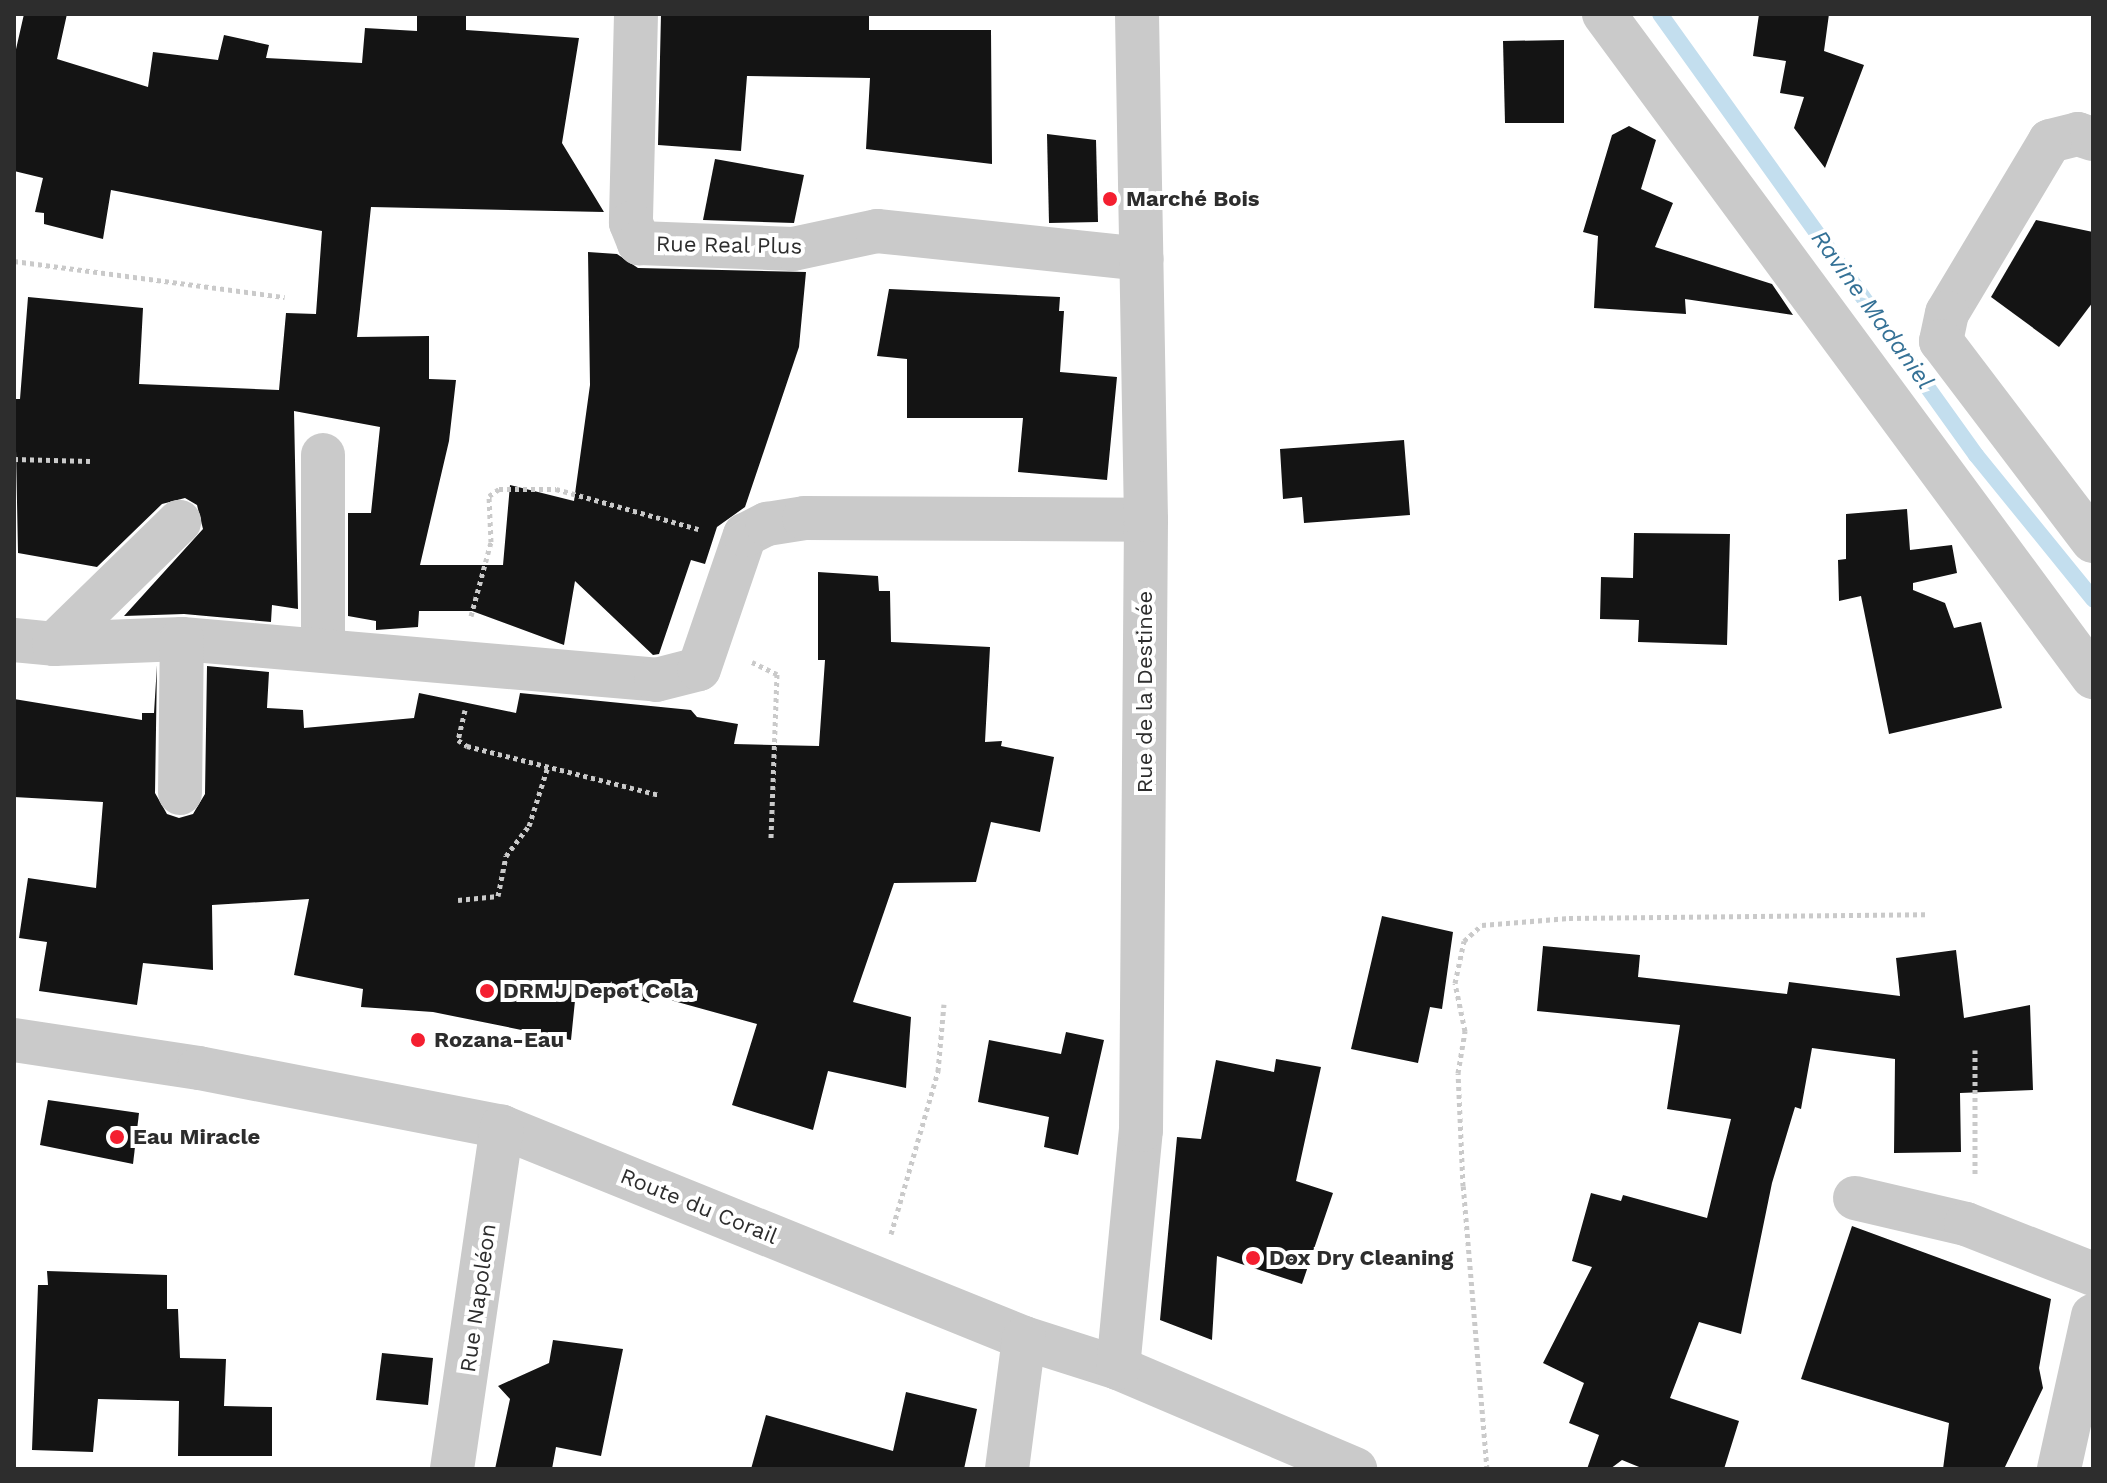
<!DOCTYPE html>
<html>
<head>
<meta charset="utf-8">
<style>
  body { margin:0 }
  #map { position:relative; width:2107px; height:1483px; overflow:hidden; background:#fff; font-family:"Work Sans",sans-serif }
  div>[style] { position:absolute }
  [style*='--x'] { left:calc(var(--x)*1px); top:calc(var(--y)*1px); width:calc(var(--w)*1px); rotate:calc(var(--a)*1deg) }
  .stream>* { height:16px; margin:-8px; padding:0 8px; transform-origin:8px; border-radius:8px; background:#c3deee }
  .building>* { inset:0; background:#141414 }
  .path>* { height:5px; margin-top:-2.5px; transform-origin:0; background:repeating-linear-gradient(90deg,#cacaca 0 4px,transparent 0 8px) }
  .minor>* { height:44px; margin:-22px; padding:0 22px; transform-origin:22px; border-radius:22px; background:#cacaca }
  .dots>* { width:22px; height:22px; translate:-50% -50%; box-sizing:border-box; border:4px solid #fff; border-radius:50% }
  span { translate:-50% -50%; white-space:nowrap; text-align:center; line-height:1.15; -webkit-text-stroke:8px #fff; paint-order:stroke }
  .poi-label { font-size:22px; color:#2d2d2d; font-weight:700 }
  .left { translate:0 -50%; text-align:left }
  .street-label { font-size:22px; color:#2d2d2d }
  .water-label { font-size:24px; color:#347196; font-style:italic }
  .frame { position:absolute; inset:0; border:16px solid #2d2d2d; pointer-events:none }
</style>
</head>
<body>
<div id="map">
  <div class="stream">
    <div style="--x:1660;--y:14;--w:543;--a:54.38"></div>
    <div style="--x:1976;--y:455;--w:186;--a:50.9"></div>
  </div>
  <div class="building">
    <div style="clip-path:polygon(24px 14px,67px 14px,57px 59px,148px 87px,153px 52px,218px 60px,224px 35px,269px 45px,266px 58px,362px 63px,365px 28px,417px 31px,417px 14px,466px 14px,466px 30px,579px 38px,562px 143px,604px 212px,371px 207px,357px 337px,429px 336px,429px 379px,456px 380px,449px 441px,420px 565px,503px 565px,510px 485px,574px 501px,590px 385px,588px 252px,617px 254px,638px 268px,806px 272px,799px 347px,745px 507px,717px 527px,705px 564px,691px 560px,659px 654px,653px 655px,575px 581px,564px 645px,472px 611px,419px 611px,418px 627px,376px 630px,376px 621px,348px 616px,348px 513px,371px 513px,380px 427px,294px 411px,298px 609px,272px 605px,271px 622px,184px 614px,124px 616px,203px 529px,197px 505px,185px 498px,162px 504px,97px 567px,18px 553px,15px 399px,20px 399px,28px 297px,143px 308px,139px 384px,279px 390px,286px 313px,316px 314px,322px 231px,111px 190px,103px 239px,44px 224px,44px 213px,35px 212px,43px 178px,14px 171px,14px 58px)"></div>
    <div style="clip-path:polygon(661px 14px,869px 14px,869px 30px,991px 30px,992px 164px,866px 149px,870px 78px,747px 76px,741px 151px,658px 145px)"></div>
    <div style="clip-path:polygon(1759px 14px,1829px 14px,1824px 51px,1864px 65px,1825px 168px,1794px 128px,1804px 97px,1780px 93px,1786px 61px,1753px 56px)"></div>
    <div style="clip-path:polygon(1564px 40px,1564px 123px,1505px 123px,1503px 41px)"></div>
    <div style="clip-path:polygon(1629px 126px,1656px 140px,1641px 189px,1673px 203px,1655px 247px,1772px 284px,1793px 315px,1685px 299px,1686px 314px,1594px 308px,1598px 236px,1583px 232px,1612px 135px)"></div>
    <div style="clip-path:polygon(1047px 134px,1096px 140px,1098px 222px,1049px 223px)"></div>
    <div style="clip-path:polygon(715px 159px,804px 175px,794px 223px,703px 220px)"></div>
    <div style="clip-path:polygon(2036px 220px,2093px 232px,2093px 302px,2059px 347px,1991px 297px)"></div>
    <div style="clip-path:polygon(889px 289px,1060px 297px,1059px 311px,1064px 311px,1060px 372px,1117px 377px,1107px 480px,1018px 472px,1023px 418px,907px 418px,907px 359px,877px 356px)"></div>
    <div style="clip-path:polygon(1404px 440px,1410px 515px,1304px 523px,1302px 497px,1283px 499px,1280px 449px)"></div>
    <div style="clip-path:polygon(1907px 509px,1910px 550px,1952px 545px,1957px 573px,1913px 583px,1913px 590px,1945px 603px,1954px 628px,1981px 622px,2002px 708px,1889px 734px,1861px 596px,1839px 601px,1838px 560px,1846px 559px,1846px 514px)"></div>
    <div style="clip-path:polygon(1634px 533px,1730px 534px,1727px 645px,1638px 642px,1639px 620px,1600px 619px,1601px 577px,1633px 578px)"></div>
    <div style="clip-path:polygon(818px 572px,878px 576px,879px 591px,890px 591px,891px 642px,990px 647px,985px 742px,1002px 741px,1001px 746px,1054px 757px,1040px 832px,991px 822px,976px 882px,894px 883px,853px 1002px,911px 1017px,906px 1088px,828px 1071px,813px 1130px,732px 1105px,757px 1024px,652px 995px,649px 1003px,577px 981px,571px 1040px,433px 1012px,361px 1007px,363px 989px,294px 975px,309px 899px,212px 905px,213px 970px,143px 963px,137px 1005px,39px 991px,47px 942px,19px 938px,28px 878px,96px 888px,103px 802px,14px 797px,14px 699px,142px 720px,142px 713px,154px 713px,157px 665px,155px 793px,167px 814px,179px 818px,193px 814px,205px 794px,207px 666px,269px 672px,267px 708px,303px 710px,304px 728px,414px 718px,419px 693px,516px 713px,520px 693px,691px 710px,697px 717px,738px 724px,734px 744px,819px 746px,825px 660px,818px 660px)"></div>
    <div style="clip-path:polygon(1382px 916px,1453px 932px,1442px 1009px,1430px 1007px,1418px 1063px,1351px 1049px)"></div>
    <div style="clip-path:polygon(1543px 946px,1640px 955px,1638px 977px,1787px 994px,1789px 982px,1900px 996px,1896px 958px,1956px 950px,1964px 1018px,2030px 1005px,2033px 1090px,1960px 1093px,1961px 1152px,1894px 1153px,1895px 1059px,1812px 1048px,1801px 1109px,1795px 1107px,1772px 1183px,1741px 1334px,1699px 1322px,1670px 1398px,1739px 1421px,1724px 1469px,1644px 1469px,1622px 1460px,1610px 1469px,1587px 1469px,1599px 1435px,1569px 1423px,1584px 1383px,1543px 1363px,1592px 1267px,1572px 1261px,1591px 1193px,1621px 1201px,1623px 1195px,1707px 1218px,1731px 1119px,1667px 1109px,1680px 1025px,1537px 1011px)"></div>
    <div style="clip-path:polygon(1066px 1032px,1104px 1040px,1078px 1155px,1044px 1147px,1049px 1117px,978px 1102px,989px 1040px,1061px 1054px)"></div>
    <div style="clip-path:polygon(1276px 1059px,1321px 1067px,1296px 1181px,1333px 1193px,1302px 1284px,1217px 1256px,1212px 1340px,1160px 1320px,1177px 1137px,1201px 1139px,1216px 1060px,1274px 1072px)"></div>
    <div style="clip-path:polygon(48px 1100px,139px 1113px,133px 1164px,40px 1145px)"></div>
    <div style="clip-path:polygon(1852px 1226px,2051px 1299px,2039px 1368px,2043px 1388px,2004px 1469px,1943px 1469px,1949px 1423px,1801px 1379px)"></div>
    <div style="clip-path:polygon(47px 1271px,167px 1275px,167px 1309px,178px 1309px,180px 1358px,226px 1359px,224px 1406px,272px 1407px,272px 1456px,178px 1456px,179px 1401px,98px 1399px,93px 1452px,32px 1450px,38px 1285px,48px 1285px)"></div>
    <div style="clip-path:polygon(553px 1340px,623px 1349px,601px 1456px,556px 1447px,552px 1469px,495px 1469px,510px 1399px,498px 1386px,549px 1363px)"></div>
    <div style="clip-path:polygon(382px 1353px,433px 1358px,428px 1405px,376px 1400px)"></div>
    <div style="clip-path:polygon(906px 1392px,977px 1409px,964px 1469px,751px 1469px,766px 1415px,893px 1451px)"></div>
  </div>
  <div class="path">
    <div style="--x:14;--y:261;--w:273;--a:7.6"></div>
    <div style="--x:14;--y:459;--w:76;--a:1.5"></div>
    <div style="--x:471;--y:616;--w:77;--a:-74.9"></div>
    <div style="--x:491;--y:542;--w:46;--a:-92.5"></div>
    <div style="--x:489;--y:496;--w:12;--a:-35"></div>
    <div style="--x:499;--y:489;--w:57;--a:0"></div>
    <div style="--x:556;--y:489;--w:148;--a:15.7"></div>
    <div style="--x:752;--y:662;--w:28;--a:26"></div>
    <div style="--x:777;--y:674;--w:167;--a:92.1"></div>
    <div style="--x:465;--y:710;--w:31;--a:103"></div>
    <div style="--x:458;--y:740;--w:11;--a:34"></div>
    <div style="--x:467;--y:746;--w:198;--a:14.3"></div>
    <div style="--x:458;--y:900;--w:40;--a:-5.7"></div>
    <div style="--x:498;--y:896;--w:41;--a:-78.7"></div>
    <div style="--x:506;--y:856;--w:38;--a:-53"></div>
    <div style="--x:529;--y:826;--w:63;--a:-72.4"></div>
    <div style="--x:1975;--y:1050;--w:126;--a:90"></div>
    <div style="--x:891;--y:1234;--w:170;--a:-73.9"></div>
    <div style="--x:938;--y:1071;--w:67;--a:-84.9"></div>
    <div style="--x:1487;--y:1469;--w:284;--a:-94.8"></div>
    <div style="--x:1463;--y:1186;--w:113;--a:-92.5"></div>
    <div style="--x:1458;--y:1073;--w:43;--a:-80.5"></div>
    <div style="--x:1465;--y:1031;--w:49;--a:-101.8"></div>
    <div style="--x:1455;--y:983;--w:43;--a:-77.9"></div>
    <div style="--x:1464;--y:941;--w:24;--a:-42"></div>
    <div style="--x:1482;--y:925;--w:87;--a:-4.6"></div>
    <div style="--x:1569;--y:918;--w:357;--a:-0.6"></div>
  </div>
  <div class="minor">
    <div style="--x:636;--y:14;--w:209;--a:91.4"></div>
    <div style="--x:631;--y:223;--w:22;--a:68"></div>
    <div style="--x:639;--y:243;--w:154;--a:2.2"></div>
    <div style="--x:793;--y:249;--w:86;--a:-12.1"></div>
    <div style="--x:877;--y:231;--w:266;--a:6"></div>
    <div style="--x:1604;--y:14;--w:824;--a:53.59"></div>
    <div style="--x:2093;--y:139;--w:16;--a:-162"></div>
    <div style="--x:2078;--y:134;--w:29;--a:166"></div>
    <div style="--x:2050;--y:141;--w:200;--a:120.9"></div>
    <div style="--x:1947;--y:313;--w:29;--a:102"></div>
    <div style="--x:1941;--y:341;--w:251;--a:52.8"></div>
    <div style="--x:323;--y:455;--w:194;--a:90"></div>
    <div style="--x:14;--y:640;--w:40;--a:5.7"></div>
    <div style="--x:54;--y:644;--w:128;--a:-2.2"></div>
    <div style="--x:182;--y:639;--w:476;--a:4.9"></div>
    <div style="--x:656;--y:680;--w:44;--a:-14.3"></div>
    <div style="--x:699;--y:669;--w:142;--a:-71.1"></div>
    <div style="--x:745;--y:535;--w:25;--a:-27"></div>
    <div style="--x:767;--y:524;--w:37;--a:-9"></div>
    <div style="--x:804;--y:518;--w:342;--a:0.3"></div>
    <div style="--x:54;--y:644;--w:175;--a:-44.3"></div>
    <div style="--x:180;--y:793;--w:154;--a:-89.3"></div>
    <div style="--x:14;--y:1040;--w:187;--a:8.6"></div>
    <div style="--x:199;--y:1068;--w:309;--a:11"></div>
    <div style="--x:502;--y:1127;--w:563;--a:22.01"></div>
    <div style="--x:1024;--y:1338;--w:99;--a:17.7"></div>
    <div style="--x:1118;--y:1368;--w:258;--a:23.1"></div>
    <div style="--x:1855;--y:1198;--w:114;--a:13.2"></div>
    <div style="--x:1966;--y:1224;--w:136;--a:21.5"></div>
    <div style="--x:1118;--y:1368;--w:239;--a:-84.5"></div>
    <div style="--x:1141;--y:1130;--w:610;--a:-89.53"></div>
    <div style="--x:1146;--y:520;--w:506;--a:-91.02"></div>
    <div style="--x:452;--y:1469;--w:346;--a:-81.7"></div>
    <div style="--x:1007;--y:1469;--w:132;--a:-82.6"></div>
    <div style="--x:2059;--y:1469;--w:157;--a:-77.5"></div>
  </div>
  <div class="dots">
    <div style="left:1110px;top:199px;background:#f41f30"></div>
    <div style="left:487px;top:991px;background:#f41f30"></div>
    <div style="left:418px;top:1040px;background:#f41f30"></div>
    <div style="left:117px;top:1137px;background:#f41f30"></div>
    <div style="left:1253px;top:1258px;background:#f41f30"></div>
  </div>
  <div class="poi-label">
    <span class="left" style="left:1126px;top:199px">Marché Bois</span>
    <span class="left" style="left:503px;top:991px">DRMJ Depot Cola</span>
    <span class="left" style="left:434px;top:1040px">Rozana-Eau</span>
    <span class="left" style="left:133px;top:1137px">Eau Miracle</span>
    <span class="left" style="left:1269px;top:1258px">Dox Dry Cleaning</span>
  </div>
  <div class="street-label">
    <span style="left:729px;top:245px;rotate:1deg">Rue Real Plus</span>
    <span style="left:1145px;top:692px;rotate:-90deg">Rue de la Destinée</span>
    <span style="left:699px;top:1206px;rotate:22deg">Route du Corail</span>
    <span style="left:478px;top:1298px;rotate:-82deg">Rue Napoléon</span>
  </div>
  <div class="water-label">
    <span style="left:1872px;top:310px;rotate:54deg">Ravine Madaniel</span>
  </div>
  <div class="frame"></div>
</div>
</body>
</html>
